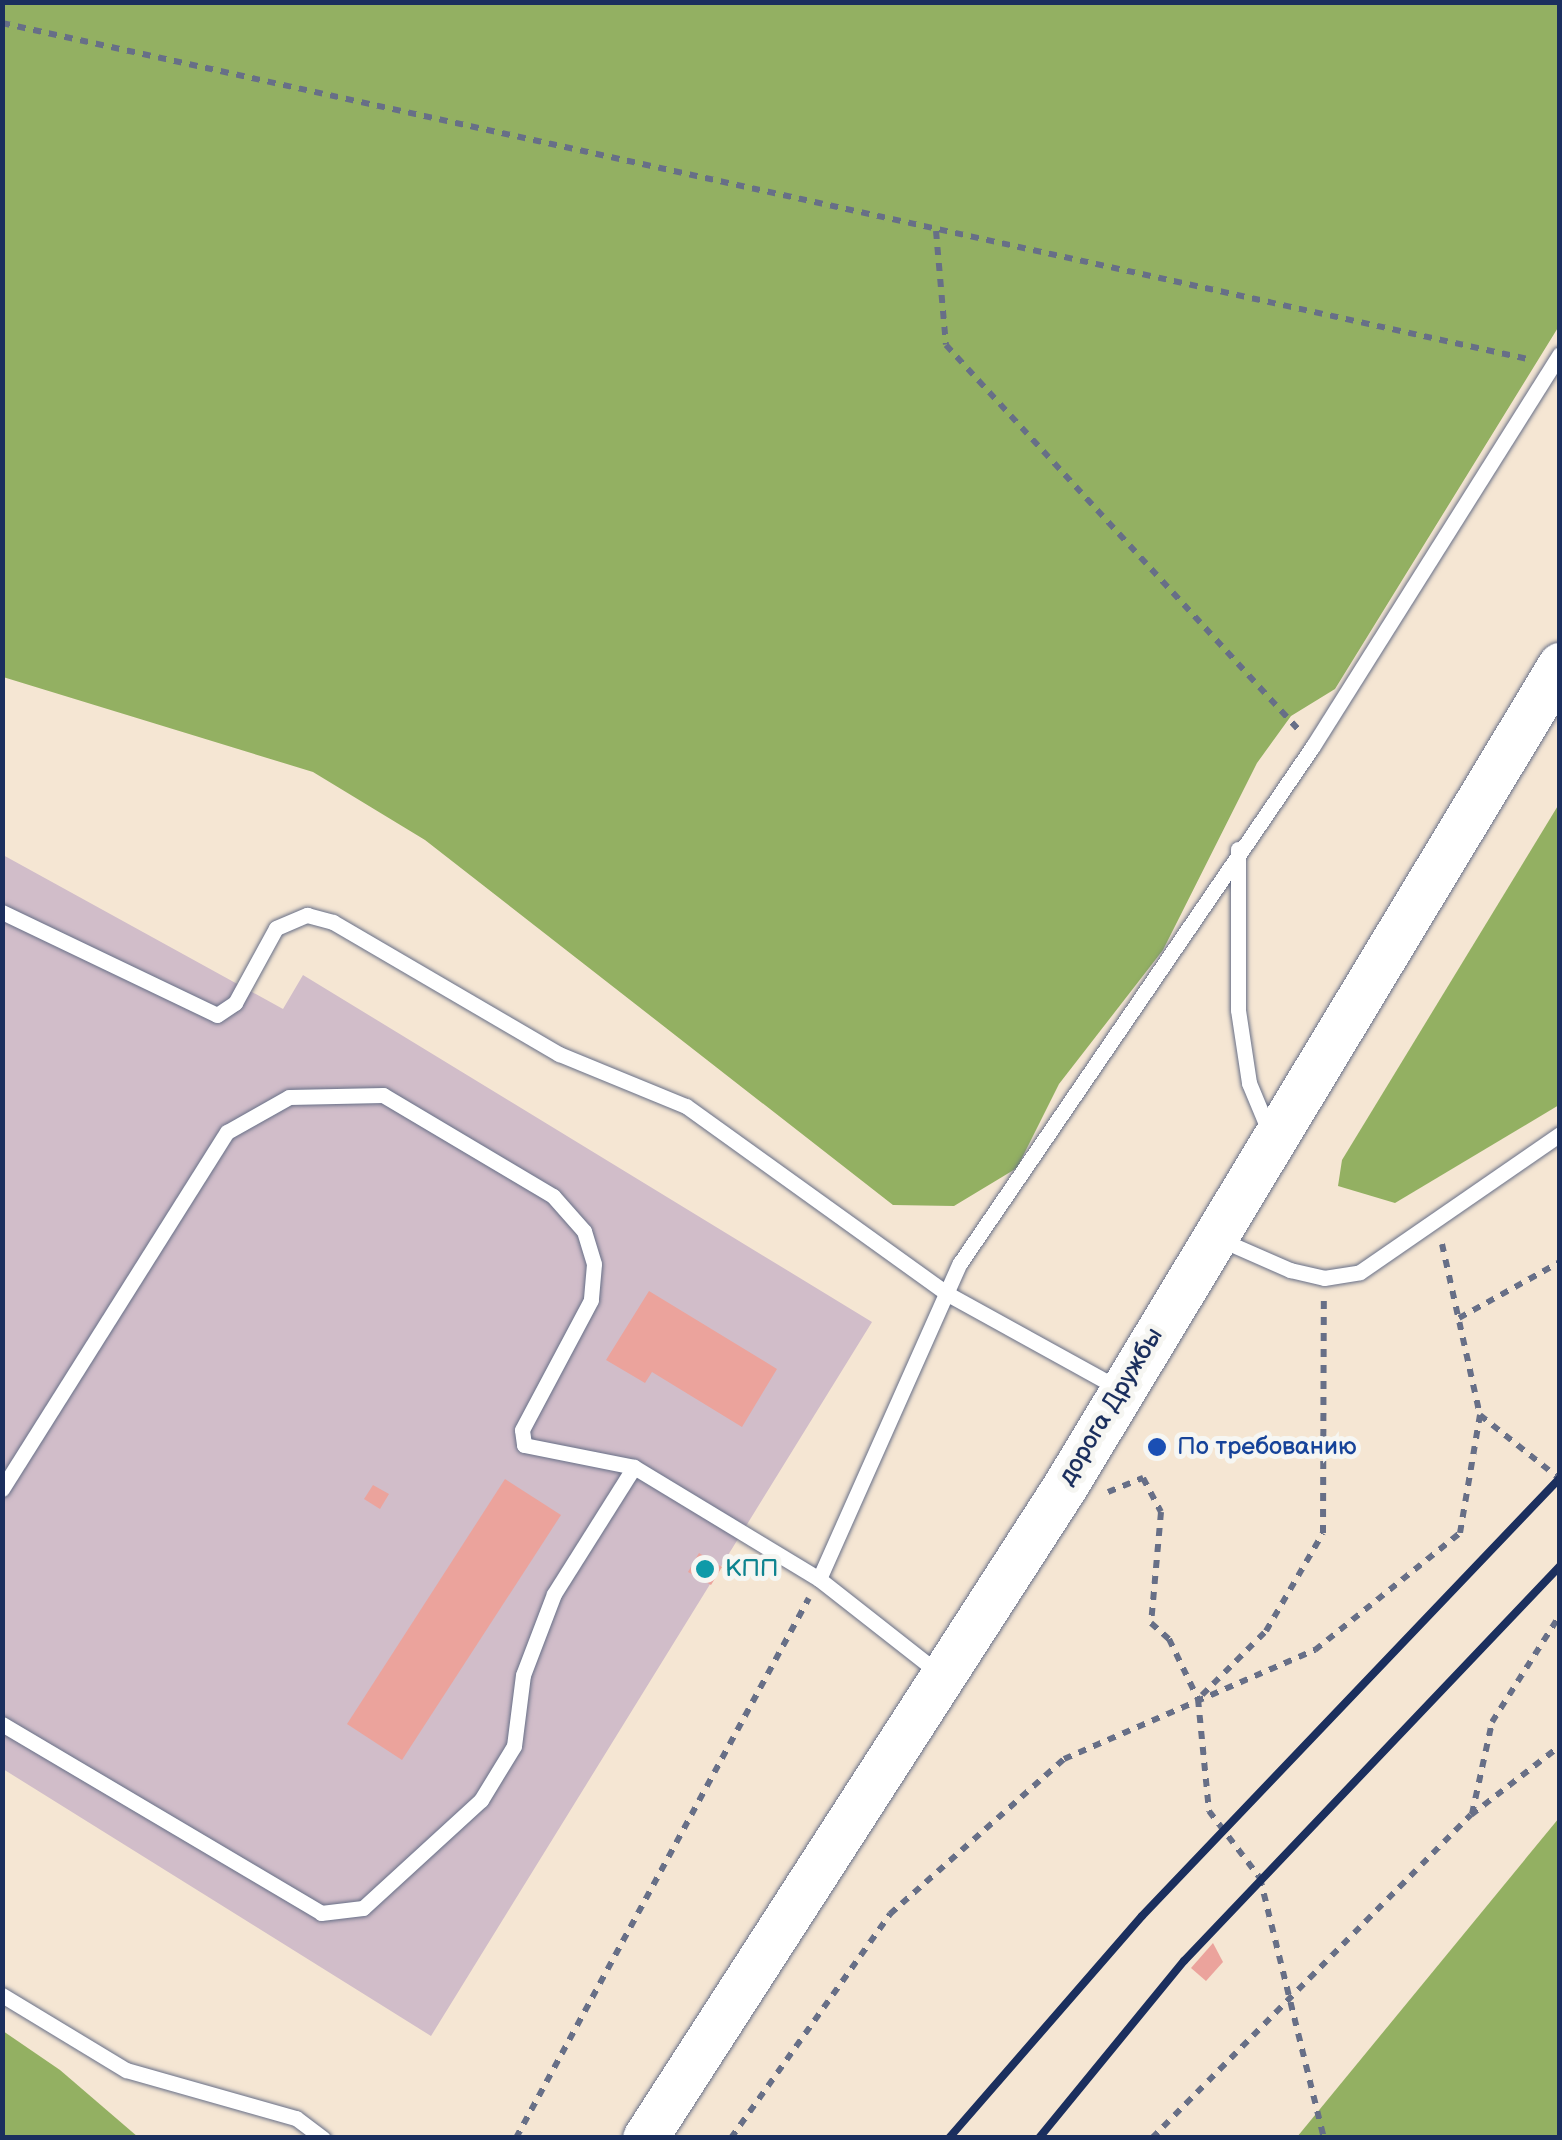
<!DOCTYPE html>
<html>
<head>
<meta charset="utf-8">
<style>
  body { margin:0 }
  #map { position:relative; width:1562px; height:2140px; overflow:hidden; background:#f5e6d3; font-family:"Balsamiq Sans",sans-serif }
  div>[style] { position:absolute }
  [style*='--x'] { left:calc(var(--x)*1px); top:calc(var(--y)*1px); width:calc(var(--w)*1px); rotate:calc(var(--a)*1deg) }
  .industrial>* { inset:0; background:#d1bdc9 }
  .forest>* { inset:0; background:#93b062 }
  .building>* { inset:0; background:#eba39c }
  .path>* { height:6px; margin-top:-3px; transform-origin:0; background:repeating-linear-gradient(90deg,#676f87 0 8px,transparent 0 16px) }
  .roads { filter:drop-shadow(0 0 2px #676f87) drop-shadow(0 0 2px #676f87) }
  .lane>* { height:15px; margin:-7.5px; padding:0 7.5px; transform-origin:7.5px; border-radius:7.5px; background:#fff }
  .primary>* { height:45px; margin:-22.5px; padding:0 22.5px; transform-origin:22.5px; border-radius:22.5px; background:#fff }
  .rail>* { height:8px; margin:-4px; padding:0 4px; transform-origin:4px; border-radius:4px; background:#1b2f5e }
  .dots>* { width:28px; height:28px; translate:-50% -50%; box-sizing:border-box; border:5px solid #f6f6f2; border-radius:50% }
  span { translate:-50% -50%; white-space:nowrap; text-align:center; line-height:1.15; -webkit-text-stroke:10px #f6f6f2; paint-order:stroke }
  .street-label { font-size:25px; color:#1b2f5e }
  .transit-label { font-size:25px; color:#164399 }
  .left { translate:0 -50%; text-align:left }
  .culture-label { font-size:25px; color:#0d838f }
  .frame { position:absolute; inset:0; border:5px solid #1b2f5e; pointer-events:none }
</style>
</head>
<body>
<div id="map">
  <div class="industrial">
    <div style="clip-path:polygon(3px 855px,283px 1009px,303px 975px,872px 1322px,431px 2036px,3px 1769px)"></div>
  </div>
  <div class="forest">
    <div style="clip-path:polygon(2px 3px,1559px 3px,1559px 326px,1335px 689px,1291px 716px,1257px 763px,1163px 950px,1059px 1084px,1017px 1168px,954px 1206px,893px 1205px,425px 840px,313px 772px,3px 677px)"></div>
    <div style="clip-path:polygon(1559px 804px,1559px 1105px,1395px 1203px,1338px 1186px,1342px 1160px)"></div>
    <div style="clip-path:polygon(1559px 1818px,1559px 2137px,1297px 2137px)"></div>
    <div style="clip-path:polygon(3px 2031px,60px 2070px,138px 2137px,3px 2137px)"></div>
  </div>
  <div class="building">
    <div style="clip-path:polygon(649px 1291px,777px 1369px,742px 1427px,652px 1372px,645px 1383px,606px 1360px)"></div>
    <div style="clip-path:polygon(505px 1479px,561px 1515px,402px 1760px,347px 1724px)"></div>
    <div style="clip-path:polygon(373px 1485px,389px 1494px,380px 1509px,364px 1499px)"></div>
    <div style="clip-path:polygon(699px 1553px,722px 1567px,711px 1585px,688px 1572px)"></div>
    <div style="clip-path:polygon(1213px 1943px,1223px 1962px,1206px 1981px,1191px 1968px)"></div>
  </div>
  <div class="path">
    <div style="--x:2;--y:23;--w:1563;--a:12.42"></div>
    <div style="--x:936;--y:231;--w:114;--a:85"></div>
    <div style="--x:946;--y:345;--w:520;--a:47.5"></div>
    <div style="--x:1442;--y:1244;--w:175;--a:77.5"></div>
    <div style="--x:1480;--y:1415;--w:102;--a:38.7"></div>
    <div style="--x:1459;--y:1318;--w:115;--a:-29"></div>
    <div style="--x:1108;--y:1492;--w:38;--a:-22"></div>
    <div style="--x:1143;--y:1478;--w:38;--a:62"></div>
    <div style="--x:1161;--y:1512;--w:111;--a:95.1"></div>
    <div style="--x:1151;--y:1623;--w:24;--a:42"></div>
    <div style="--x:1169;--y:1639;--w:67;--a:64.2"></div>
    <div style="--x:1198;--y:1699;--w:113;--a:84.4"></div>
    <div style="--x:1209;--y:1811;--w:84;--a:52.7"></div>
    <div style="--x:1260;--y:1878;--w:268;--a:76.2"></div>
    <div style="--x:1202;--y:1695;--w:91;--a:-45"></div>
    <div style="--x:1266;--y:1631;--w:113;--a:-59.8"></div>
    <div style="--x:1323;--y:1533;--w:233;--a:-89.8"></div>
    <div style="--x:1472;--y:1814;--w:94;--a:-77.7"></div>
    <div style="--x:1492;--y:1722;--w:127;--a:-57.6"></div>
    <div style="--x:516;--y:2138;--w:614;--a:-61.52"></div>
    <div style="--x:731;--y:2138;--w:275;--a:-54.6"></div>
    <div style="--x:890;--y:1914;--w:233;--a:-41.7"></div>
    <div style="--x:1064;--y:1759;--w:274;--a:-23.5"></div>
    <div style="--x:1315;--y:1650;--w:186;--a:-38.9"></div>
    <div style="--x:1460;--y:1533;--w:120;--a:-80.4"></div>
    <div style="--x:1152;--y:2138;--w:454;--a:-45.4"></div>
    <div style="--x:1471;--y:1815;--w:113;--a:-37.8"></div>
  </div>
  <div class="roads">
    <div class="lane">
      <div style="--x:1238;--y:849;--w:161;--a:90"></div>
      <div style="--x:1238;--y:1010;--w:74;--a:81.4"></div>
      <div style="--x:1249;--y:1083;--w:52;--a:67.4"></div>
      <div style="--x:2;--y:912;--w:238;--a:25.6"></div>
      <div style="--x:217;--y:1015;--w:22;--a:-34"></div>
      <div style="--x:235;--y:1003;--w:85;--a:-61.3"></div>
      <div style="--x:276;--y:928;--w:34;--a:-23"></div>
      <div style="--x:307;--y:915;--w:27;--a:15"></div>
      <div style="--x:333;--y:922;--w:262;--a:30.3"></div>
      <div style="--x:559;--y:1054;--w:137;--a:22.3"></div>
      <div style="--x:686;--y:1106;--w:320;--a:35.7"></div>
      <div style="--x:946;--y:1293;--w:196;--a:28.9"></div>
      <div style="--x:1217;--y:1238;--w:80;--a:23.7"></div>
      <div style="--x:1290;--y:1270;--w:35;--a:13"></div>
      <div style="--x:1324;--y:1278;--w:36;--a:-9"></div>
      <div style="--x:1360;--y:1272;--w:243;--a:-34.6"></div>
      <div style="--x:2;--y:1489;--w:422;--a:-57.8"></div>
      <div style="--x:227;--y:1132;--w:71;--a:-29.4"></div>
      <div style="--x:289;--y:1097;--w:94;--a:-1.2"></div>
      <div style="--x:383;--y:1095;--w:198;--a:30.7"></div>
      <div style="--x:553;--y:1196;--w:47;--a:48.5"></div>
      <div style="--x:584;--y:1231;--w:34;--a:73"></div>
      <div style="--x:594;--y:1264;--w:36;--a:95"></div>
      <div style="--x:591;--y:1300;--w:147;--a:118"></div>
      <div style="--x:522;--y:1430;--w:15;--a:82"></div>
      <div style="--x:524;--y:1445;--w:112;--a:11.3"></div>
      <div style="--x:634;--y:1467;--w:216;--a:31.2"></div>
      <div style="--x:819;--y:1579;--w:152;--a:38.1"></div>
      <div style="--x:819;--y:1579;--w:346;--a:-66"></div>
      <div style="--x:960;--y:1263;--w:626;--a:-55.68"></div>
      <div style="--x:1313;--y:746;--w:463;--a:-57.8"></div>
      <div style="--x:2;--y:1724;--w:371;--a:30.6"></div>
      <div style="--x:321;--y:1913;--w:42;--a:-6.8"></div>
      <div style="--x:363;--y:1908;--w:160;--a:-42.5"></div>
      <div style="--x:481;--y:1800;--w:63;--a:-58.6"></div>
      <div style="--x:514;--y:1746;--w:72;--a:-82.8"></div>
      <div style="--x:523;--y:1675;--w:87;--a:-69.1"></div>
      <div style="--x:554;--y:1594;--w:150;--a:-57.8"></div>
      <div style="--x:2;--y:1995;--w:145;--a:31.2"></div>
      <div style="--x:126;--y:2070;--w:177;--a:15.8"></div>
      <div style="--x:296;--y:2118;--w:34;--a:37"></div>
    </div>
    <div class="primary">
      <div style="--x:645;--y:2138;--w:776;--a:-57.21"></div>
      <div style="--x:1065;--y:1486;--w:959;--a:-58.91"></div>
    </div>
  </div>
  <div class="rail">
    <div style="--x:949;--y:2138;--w:294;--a:-49"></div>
    <div style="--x:1142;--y:1916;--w:605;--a:-46.34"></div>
    <div style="--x:1039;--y:2138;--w:229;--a:-50.7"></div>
    <div style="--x:1184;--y:1961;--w:545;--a:-46.41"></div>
  </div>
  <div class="dots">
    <div style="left:1157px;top:1447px;background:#1a4fb4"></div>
    <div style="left:705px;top:1569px;background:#0f9aa8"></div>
  </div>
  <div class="street-label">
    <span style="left:1111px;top:1407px;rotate:-59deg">дорога Дружбы</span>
  </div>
  <div class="transit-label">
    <span class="left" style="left:1177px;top:1447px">По требованию</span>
  </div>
  <div class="culture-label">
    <span class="left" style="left:725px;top:1569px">КПП</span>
  </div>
  <div class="frame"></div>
</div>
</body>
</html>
